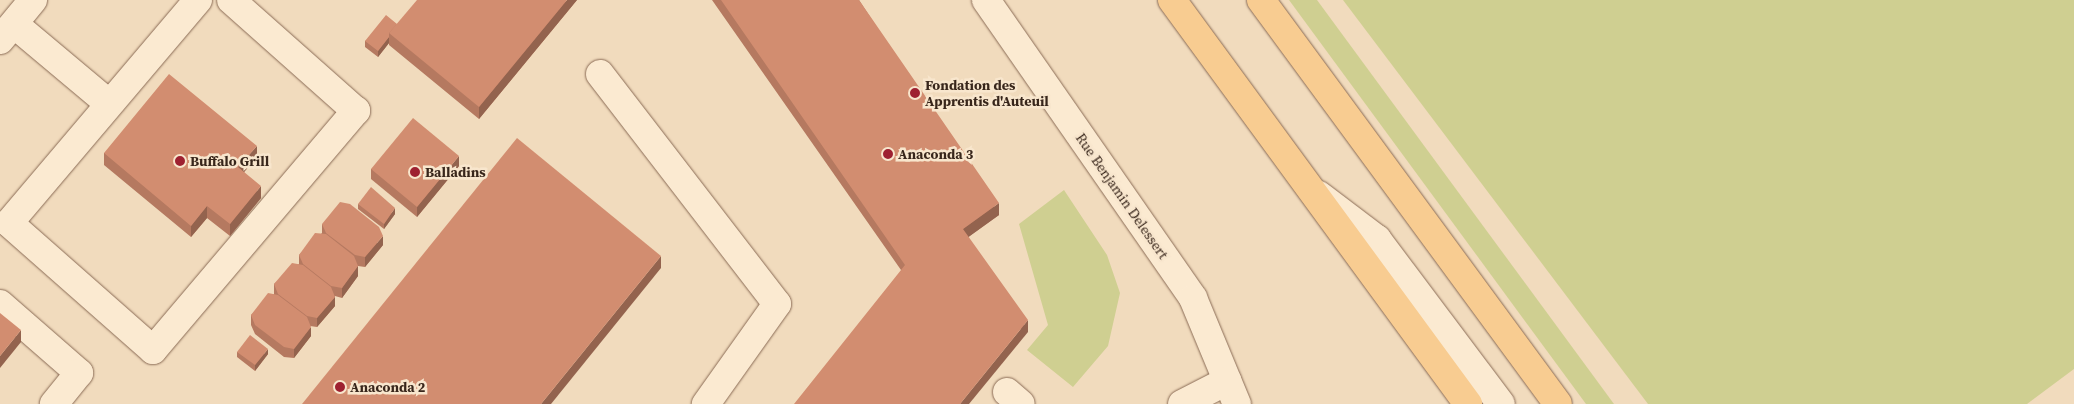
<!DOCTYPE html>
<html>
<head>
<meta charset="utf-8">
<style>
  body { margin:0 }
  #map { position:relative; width:2074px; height:404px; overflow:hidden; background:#f1dbbd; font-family:"Source Serif 4",serif }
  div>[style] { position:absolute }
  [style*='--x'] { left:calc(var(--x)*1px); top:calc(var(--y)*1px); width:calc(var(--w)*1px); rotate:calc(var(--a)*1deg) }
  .green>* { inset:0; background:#cfcf91 }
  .roads { filter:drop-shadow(0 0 1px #8a6b55) drop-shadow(0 0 1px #8a6b55) }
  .minor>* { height:28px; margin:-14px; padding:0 14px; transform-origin:14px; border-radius:14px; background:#fbead1 }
  .major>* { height:28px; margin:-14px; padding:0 14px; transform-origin:14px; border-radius:14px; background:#f8cc91 }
  .wall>* { inset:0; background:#b57960 }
  .shaded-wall>* { inset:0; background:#93634e }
  .building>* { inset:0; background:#d28d70 }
  .dots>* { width:14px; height:14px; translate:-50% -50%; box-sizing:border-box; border:2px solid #f8e6cd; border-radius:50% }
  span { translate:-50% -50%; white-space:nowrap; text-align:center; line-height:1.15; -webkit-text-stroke:5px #f8e6cd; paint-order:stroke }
  .poi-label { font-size:14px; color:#38261b; font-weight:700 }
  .left { translate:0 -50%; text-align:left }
  .street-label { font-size:14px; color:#38261b }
</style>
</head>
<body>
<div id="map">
  <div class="green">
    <div style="clip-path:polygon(1289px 0,1317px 0,1614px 404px,1586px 404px)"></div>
    <div style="clip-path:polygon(1343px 0,2074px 0,2074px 369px,2027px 404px,1648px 404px)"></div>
    <div style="clip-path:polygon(1064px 190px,1107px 255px,1120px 293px,1108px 346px,1073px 387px,1027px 350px,1048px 325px,1019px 224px)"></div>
  </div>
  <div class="roads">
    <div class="minor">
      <div style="--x:198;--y:0;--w:292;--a:130.3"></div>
      <div style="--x:9;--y:223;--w:192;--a:41.4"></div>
      <div style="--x:153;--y:350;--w:314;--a:-49.7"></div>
      <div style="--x:356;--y:111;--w:167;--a:-138.4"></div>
      <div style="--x:986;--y:0;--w:363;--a:55.2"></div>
      <div style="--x:1193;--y:298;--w:115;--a:67.5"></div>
      <div style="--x:14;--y:24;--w:123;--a:40"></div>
      <div style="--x:0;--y:40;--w:52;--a:-50.5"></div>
      <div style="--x:600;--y:74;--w:290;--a:52.4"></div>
      <div style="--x:777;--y:304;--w:123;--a:125.4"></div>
      <div style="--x:1319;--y:195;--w:73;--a:37.2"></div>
      <div style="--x:1377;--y:239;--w:206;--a:53.1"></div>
      <div style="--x:0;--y:304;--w:105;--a:41.1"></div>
      <div style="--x:79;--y:373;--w:40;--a:129"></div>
      <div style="--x:1007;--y:392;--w:18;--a:41"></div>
      <div style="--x:1182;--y:404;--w:51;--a:-27.1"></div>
    </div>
    <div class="major">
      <div style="--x:1172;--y:0;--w:501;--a:53.77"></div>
      <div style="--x:1261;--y:0;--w:501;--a:53.68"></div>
    </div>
  </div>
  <div class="wall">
    <div style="clip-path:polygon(577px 0,479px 119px,389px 45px,389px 43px,378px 57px,365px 47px,365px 41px,397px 24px)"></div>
    <div style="clip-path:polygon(712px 0,859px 0,999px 215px,968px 237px,1028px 332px,901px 270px)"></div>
    <div style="clip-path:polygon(104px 153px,257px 157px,244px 172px,261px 198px,230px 236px,207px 218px,191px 237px,104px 165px)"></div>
    <div style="clip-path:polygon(459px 166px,417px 217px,371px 179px,371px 169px)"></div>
    <div style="clip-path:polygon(358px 204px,395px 214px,384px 229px,358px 209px)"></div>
    <div style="clip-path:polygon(322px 224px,383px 245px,365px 267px,358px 266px,358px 276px,342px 298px,335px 296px,335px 306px,317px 327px,310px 326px,311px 336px,294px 358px,284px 357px,255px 334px,251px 325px,251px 315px,274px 294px,274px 284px,299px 264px,299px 255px,322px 233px)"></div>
    <div style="clip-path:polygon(237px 352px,268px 354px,255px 371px,237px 357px)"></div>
  </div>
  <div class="shaded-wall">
    <div style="clip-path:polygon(567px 0,577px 0,479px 119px,479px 107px)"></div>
    <div style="clip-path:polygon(389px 37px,389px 43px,378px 57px,378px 51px)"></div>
    <div style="clip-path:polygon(257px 146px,257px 157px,238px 179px,238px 167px)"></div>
    <div style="clip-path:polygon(459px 156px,459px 166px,417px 217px,417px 207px)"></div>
    <div style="clip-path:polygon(261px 186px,261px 198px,230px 236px,230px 224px)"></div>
    <div style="clip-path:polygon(999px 203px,999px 215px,963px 241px,963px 229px)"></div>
    <div style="clip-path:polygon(207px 206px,207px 218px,191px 237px,191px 226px)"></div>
    <div style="clip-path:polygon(395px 208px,395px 214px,384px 229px,384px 224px)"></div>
    <div style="clip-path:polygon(383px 236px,383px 245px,365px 267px,365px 257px)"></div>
    <div style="clip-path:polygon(661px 256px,661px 268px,551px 404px,541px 404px)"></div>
    <div style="clip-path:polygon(358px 266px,358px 276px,342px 298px,342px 288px)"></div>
    <div style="clip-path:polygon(335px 297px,335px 306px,317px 327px,317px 318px)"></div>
    <div style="clip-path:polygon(1028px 320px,1028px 332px,969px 404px,960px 404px)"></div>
    <div style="clip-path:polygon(311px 327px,311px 336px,294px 358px,294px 349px)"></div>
    <div style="clip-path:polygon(21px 330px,21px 342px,0 368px,0 356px)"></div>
    <div style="clip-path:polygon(268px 349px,268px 354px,255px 371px,255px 365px)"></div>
  </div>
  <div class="building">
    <div style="clip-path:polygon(417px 0,567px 0,479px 107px,389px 33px)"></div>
    <div style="clip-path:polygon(721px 0,859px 0,999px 203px,963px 229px,1028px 320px,960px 404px,794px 404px,905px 265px)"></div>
    <div style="clip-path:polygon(386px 15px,397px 24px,389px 33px,389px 37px,378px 51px,365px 41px)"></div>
    <div style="clip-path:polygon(169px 74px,257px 146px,238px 167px,261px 186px,230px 224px,207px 206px,191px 226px,104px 153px)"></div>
    <div style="clip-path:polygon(413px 118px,459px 156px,417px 207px,371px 169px)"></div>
    <div style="clip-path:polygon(517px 138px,661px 256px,541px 404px,302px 404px)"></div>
    <div style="clip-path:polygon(371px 187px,395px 208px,384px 224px,358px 204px)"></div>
    <div style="clip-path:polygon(340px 202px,350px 204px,379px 227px,383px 236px,365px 257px,355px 255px,326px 233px,322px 224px)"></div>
    <div style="clip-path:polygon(315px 233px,326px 234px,354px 256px,358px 266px,342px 288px,331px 286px,303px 264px,299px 255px)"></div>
    <div style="clip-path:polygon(292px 263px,303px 265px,331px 287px,335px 297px,317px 318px,307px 316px,278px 294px,274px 284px)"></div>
    <div style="clip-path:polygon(268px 293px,278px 295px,307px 317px,311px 327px,294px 349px,284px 347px,255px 325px,251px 315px)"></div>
    <div style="clip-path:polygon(0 313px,21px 330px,0 356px)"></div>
    <div style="clip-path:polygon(250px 335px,268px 349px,255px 365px,237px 352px)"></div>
  </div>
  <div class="dots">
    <div style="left:915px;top:93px;background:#9e2131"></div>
    <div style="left:888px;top:154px;background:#9e2131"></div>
    <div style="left:180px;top:161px;background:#9e2131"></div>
    <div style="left:415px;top:172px;background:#9e2131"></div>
    <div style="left:340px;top:387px;background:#9e2131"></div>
  </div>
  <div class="poi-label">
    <span class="left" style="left:925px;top:93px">Fondation des<br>Apprentis d'Auteuil</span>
    <span class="left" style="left:898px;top:154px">Anaconda 3</span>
    <span class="left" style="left:190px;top:161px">Buffalo Grill</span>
    <span class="left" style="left:425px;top:172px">Balladins</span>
    <span class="left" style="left:350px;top:387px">Anaconda 2</span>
  </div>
  <div class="street-label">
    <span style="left:1122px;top:196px;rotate:55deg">Rue Benjamin Delessert</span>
  </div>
</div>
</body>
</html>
